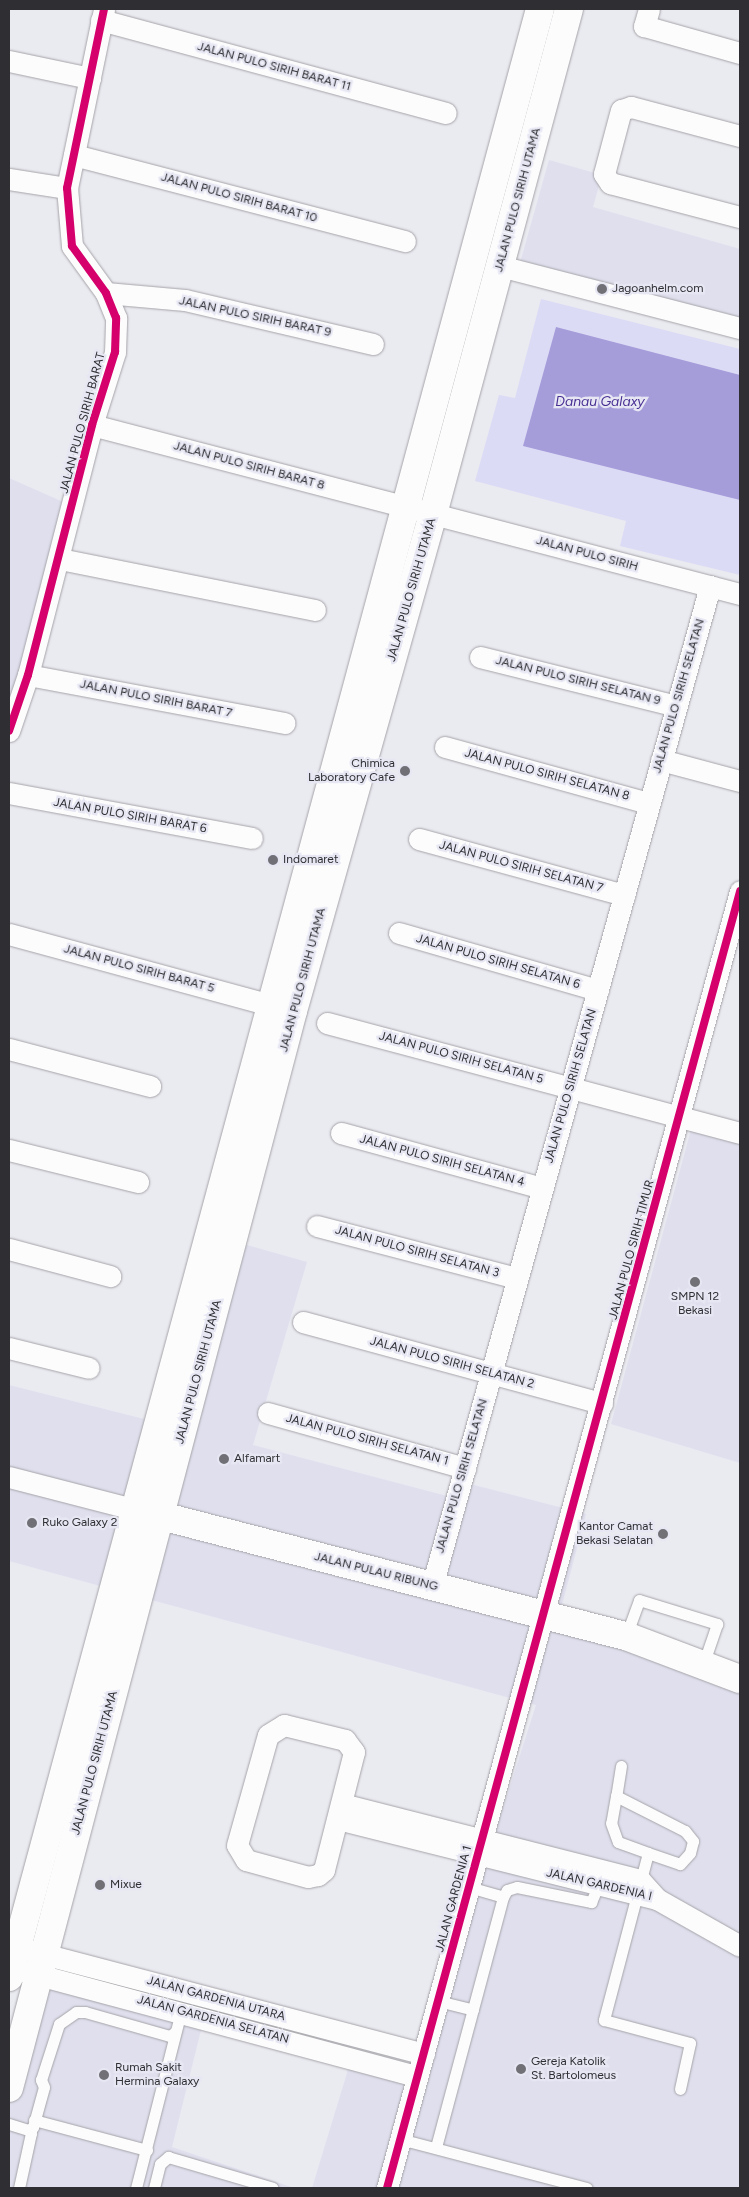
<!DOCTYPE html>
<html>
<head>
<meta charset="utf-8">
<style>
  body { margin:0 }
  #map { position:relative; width:749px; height:2197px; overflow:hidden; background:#eaeaf1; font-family:Figtree,sans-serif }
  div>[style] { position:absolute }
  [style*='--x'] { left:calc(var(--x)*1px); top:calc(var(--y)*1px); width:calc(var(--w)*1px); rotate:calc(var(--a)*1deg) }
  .built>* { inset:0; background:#e0dfee }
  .green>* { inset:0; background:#dcdbf5 }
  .water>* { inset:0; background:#a59cda }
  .roads { filter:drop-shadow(0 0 1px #a4a4a8) drop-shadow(0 0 1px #a4a4a8) }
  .service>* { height:11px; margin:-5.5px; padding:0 5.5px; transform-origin:5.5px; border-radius:5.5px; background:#fcfcfd }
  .minor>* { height:21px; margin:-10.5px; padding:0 10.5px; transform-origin:10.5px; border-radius:10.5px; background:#fcfcfd }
  .secondary>* { height:28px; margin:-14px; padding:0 14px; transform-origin:14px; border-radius:14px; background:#fcfcfd }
  .cycleway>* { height:8px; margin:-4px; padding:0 4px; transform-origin:4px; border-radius:4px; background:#d6006c }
  .dots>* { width:14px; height:14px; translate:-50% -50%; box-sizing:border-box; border:2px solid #e7e7f4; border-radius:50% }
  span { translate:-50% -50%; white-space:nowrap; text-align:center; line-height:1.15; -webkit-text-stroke:4.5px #e7e7f4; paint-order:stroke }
  .street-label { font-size:12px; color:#2e2e33 }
  .poi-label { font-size:12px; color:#2e2e33 }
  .left { translate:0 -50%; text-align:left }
  .right { translate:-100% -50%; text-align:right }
  .water-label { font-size:14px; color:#482f93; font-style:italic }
  .frame { position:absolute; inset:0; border:10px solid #2e2e33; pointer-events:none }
</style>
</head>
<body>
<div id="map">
  <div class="built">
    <div style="clip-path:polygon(549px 160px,602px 175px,593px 207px,740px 249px,740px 338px,516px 277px)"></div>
    <div style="clip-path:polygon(9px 478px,70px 505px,9px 714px)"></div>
    <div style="clip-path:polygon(692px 1126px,740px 1139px,740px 1463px,611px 1424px)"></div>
    <div style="clip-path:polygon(208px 1234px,307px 1262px,253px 1445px,462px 1500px,466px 1483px,586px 1514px,562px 1605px,740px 1676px,740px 2188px,312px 2188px,354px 2050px,419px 2071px,536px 1705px,9px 1561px,9px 1385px,152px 1421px)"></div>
    <div style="clip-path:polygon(31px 1973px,205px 2014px,172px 2147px,294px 2188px,9px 2188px,9px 2056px)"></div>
  </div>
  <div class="green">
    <div style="clip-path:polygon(541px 299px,740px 349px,740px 575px,620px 546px,626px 521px,475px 481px,499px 395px,515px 398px)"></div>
  </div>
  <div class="water">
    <div style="clip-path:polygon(556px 327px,740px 375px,740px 500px,523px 446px)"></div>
  </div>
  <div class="roads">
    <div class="service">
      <div style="--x:626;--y:1636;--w:38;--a:-70"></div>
      <div style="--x:639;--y:1600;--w:82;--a:17.1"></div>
      <div style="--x:717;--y:1624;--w:43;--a:108.9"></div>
      <div style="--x:621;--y:1766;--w:30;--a:99"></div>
      <div style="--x:616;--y:1796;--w:77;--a:26.9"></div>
      <div style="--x:685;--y:1831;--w:13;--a:51"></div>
      <div style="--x:693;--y:1841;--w:12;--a:104"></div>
      <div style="--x:690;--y:1853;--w:15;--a:132"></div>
      <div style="--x:680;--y:1864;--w:34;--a:-161"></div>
      <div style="--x:648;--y:1853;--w:173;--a:104.8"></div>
      <div style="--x:604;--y:2020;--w:89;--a:15"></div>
      <div style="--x:690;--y:2043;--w:47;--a:102.3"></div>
      <div style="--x:616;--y:1796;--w:27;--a:100"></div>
      <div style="--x:611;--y:1823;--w:20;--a:70"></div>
      <div style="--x:618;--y:1842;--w:32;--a:20"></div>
      <div style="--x:469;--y:1887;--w:35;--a:16"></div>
      <div style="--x:438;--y:2001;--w:36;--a:14"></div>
      <div style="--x:34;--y:2120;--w:117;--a:14.9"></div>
      <div style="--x:9;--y:2124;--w:21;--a:17"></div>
      <div style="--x:29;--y:2130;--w:5;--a:-37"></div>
      <div style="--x:33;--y:2127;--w:41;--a:-74.6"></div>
      <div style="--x:44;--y:2087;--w:8;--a:-113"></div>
      <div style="--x:41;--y:2080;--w:59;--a:-72.2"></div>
      <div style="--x:59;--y:2024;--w:21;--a:-35"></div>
      <div style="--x:76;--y:2012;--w:9;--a:0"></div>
      <div style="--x:85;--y:2012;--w:88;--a:15.8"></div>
      <div style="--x:170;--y:2036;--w:6;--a:-39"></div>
      <div style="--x:400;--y:2139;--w:193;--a:14.7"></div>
      <div style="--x:436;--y:2147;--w:259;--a:-75"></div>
      <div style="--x:503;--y:1897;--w:8;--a:-60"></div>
      <div style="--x:507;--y:1890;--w:10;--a:-17"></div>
      <div style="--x:517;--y:1887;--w:76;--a:11.5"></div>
      <div style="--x:591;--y:1902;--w:17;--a:-66"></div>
      <div style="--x:19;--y:2188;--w:56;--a:-77.7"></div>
      <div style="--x:31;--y:2133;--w:4;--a:-124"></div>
      <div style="--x:136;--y:2188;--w:183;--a:-75.7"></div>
      <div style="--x:154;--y:2188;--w:25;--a:-76"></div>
      <div style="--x:160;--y:2164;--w:11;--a:-41"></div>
      <div style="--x:168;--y:2157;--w:109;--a:16.4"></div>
    </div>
    <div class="minor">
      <div style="--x:649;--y:9;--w:18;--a:106"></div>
      <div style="--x:644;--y:26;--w:100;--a:15.7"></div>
      <div style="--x:101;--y:20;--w:357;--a:15.1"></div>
      <div style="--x:9;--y:61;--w:83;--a:11.9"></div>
      <div style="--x:740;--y:136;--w:113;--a:-165.1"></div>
      <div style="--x:631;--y:107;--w:10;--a:163"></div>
      <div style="--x:621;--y:110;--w:66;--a:104.9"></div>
      <div style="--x:604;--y:174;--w:11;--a:56"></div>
      <div style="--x:610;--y:183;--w:134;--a:14.7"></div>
      <div style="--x:74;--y:155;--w:342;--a:14.6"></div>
      <div style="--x:9;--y:179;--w:59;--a:8.8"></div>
      <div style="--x:500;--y:266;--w:248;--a:14.5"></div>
      <div style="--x:106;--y:293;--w:79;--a:5.1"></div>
      <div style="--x:185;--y:300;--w:193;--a:13.2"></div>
      <div style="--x:92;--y:425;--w:670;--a:14.62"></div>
      <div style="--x:60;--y:559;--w:260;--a:11.3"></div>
      <div style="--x:480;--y:657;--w:202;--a:14"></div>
      <div style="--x:28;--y:675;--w:261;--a:10.6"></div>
      <div style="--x:9;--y:731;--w:59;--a:-71.3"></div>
      <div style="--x:28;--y:675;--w:258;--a:-75.6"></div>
      <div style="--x:92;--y:425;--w:77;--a:-72.5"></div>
      <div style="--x:115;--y:352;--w:34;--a:-88"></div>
      <div style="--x:116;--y:318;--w:27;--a:-112"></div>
      <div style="--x:106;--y:293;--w:58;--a:-125.9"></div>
      <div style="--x:72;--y:246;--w:58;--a:-94.9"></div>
      <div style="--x:67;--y:188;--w:183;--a:-78.3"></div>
      <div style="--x:445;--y:747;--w:212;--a:15.4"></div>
      <div style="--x:661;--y:760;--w:82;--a:14.9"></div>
      <div style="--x:9;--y:793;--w:247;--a:10.5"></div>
      <div style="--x:419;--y:839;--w:213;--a:15.3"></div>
      <div style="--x:399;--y:933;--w:207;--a:16"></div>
      <div style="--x:9;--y:934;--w:287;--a:15.2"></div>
      <div style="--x:327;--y:1023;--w:427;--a:14.9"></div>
      <div style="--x:9;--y:1049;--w:146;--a:14.7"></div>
      <div style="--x:341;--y:1133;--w:208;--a:15.3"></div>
      <div style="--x:9;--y:1150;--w:133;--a:13.9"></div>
      <div style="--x:317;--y:1226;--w:207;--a:14.6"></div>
      <div style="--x:9;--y:1249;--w:105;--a:15"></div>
      <div style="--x:303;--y:1322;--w:310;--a:15.2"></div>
      <div style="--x:9;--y:1348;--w:82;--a:14"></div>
      <div style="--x:268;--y:1413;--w:205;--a:15.6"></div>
      <div style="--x:9;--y:1477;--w:128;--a:14.5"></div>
      <div style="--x:432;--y:1586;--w:1038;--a:-74.46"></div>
      <div style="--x:284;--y:1725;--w:63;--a:13.8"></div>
      <div style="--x:345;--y:1740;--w:15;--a:53"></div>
      <div style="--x:354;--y:1752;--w:122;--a:104.3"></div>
      <div style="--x:324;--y:1870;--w:8;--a:140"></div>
      <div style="--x:318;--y:1875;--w:10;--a:169"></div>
      <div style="--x:308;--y:1877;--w:64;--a:-164.7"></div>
      <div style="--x:246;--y:1860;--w:17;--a:-121"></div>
      <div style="--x:237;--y:1845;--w:114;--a:-74.3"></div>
      <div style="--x:268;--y:1735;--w:19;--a:-32"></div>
      <div style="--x:338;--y:1819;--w:329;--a:14.1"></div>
      <div style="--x:657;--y:1899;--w:25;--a:-132"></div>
      <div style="--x:640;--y:1880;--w:308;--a:-165.7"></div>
      <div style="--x:657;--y:1899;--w:95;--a:29.5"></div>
      <div style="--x:9;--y:1945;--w:429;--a:14.7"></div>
      <div style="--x:24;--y:1971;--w:407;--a:15"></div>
      <div style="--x:387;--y:2188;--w:1344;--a:-74.77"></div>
    </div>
    <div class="secondary">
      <div style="--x:142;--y:1511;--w:500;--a:14.5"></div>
      <div style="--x:626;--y:1636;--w:122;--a:20.7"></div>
      <div style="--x:9;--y:1977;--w:2038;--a:-74.9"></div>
      <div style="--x:9;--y:2088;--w:1114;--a:-75.23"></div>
      <div style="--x:293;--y:1011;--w:516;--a:-74.27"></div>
      <div style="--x:433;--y:514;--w:523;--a:-74.93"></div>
    </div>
  </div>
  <div class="cycleway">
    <div style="--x:9;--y:731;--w:59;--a:-71.3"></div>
    <div style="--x:28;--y:675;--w:258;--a:-75.6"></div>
    <div style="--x:92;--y:425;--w:77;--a:-72.5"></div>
    <div style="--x:115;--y:352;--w:34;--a:-88"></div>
    <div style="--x:116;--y:318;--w:27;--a:-112"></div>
    <div style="--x:106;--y:293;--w:58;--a:-125.9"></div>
    <div style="--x:72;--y:246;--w:58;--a:-94.9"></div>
    <div style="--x:67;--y:188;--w:183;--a:-78.3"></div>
    <div style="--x:387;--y:2188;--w:1344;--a:-74.77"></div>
  </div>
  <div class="dots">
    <div style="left:602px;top:289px;background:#707076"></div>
    <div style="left:405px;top:771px;background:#707076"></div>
    <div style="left:273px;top:860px;background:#707076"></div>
    <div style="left:695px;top:1282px;background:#707076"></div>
    <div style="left:224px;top:1459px;background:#707076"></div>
    <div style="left:32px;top:1523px;background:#707076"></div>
    <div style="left:663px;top:1534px;background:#707076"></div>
    <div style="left:100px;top:1885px;background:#707076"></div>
    <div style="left:521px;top:2069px;background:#707076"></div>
    <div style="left:104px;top:2075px;background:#707076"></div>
  </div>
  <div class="street-label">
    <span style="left:274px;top:67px;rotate:15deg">JALAN PULO SIRIH BARAT 11</span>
    <span style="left:239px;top:198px;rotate:15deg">JALAN PULO SIRIH BARAT 10</span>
    <span style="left:518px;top:200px;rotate:-75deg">JALAN PULO SIRIH UTAMA</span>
    <span style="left:255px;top:317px;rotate:12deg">JALAN PULO SIRIH BARAT 9</span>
    <span style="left:83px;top:423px;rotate:-75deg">JALAN PULO SIRIH BARAT</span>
    <span style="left:249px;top:466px;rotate:15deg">JALAN PULO SIRIH BARAT 8</span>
    <span style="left:587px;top:554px;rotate:15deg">JALAN PULO SIRIH</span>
    <span style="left:412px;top:590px;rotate:-74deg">JALAN PULO SIRIH UTAMA</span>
    <span style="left:578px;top:681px;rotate:14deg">JALAN PULO SIRIH SELATAN 9</span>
    <span style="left:679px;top:696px;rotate:-74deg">JALAN PULO SIRIH SELATAN</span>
    <span style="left:156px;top:699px;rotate:11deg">JALAN PULO SIRIH BARAT 7</span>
    <span style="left:547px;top:775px;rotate:15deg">JALAN PULO SIRIH SELATAN 8</span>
    <span style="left:130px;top:816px;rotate:10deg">JALAN PULO SIRIH BARAT 6</span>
    <span style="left:521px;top:867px;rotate:15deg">JALAN PULO SIRIH SELATAN 7</span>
    <span style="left:498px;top:962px;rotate:16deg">JALAN PULO SIRIH SELATAN 6</span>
    <span style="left:139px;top:969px;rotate:15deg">JALAN PULO SIRIH BARAT 5</span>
    <span style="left:303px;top:980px;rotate:-75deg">JALAN PULO SIRIH UTAMA</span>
    <span style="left:461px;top:1058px;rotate:15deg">JALAN PULO SIRIH SELATAN 5</span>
    <span style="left:571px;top:1086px;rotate:-74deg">JALAN PULO SIRIH SELATAN</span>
    <span style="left:442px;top:1161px;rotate:15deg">JALAN PULO SIRIH SELATAN 4</span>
    <span style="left:632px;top:1250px;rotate:-75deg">JALAN PULO SIRIH TIMUR</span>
    <span style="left:417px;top:1252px;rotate:15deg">JALAN PULO SIRIH SELATAN 3</span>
    <span style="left:452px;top:1363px;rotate:15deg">JALAN PULO SIRIH SELATAN 2</span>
    <span style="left:199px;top:1372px;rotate:-75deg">JALAN PULO SIRIH UTAMA</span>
    <span style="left:367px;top:1440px;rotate:15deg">JALAN PULO SIRIH SELATAN 1</span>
    <span style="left:462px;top:1476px;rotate:-74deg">JALAN PULO SIRIH SELATAN</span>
    <span style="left:376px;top:1572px;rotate:14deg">JALAN PULAU RIBUNG</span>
    <span style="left:95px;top:1763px;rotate:-75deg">JALAN PULO SIRIH UTAMA</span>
    <span style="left:599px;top:1885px;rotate:13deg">JALAN GARDENIA I</span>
    <span style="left:454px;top:1899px;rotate:-75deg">JALAN GARDENIA 1</span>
    <span style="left:216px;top:1999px;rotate:15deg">JALAN GARDENIA UTARA</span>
    <span style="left:213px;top:2020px;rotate:15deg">JALAN GARDENIA SELATAN</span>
  </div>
  <div class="poi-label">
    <span class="left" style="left:612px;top:289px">Jagoanhelm.com</span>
    <span class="right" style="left:395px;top:771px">Chimica<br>Laboratory Cafe</span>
    <span class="left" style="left:283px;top:860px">Indomaret</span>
    <span style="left:695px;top:1304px">SMPN 12<br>Bekasi</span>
    <span class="left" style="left:234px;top:1459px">Alfamart</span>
    <span class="left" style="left:42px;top:1523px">Ruko Galaxy 2</span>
    <span class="right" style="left:653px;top:1534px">Kantor Camat<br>Bekasi Selatan</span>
    <span class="left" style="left:110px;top:1885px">Mixue</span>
    <span class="left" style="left:531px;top:2069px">Gereja Katolik<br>St. Bartolomeus</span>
    <span class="left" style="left:115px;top:2075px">Rumah Sakit<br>Hermina Galaxy</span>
  </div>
  <div class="water-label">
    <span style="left:600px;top:402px">Danau Galaxy</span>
  </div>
  <div class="frame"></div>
</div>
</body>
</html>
